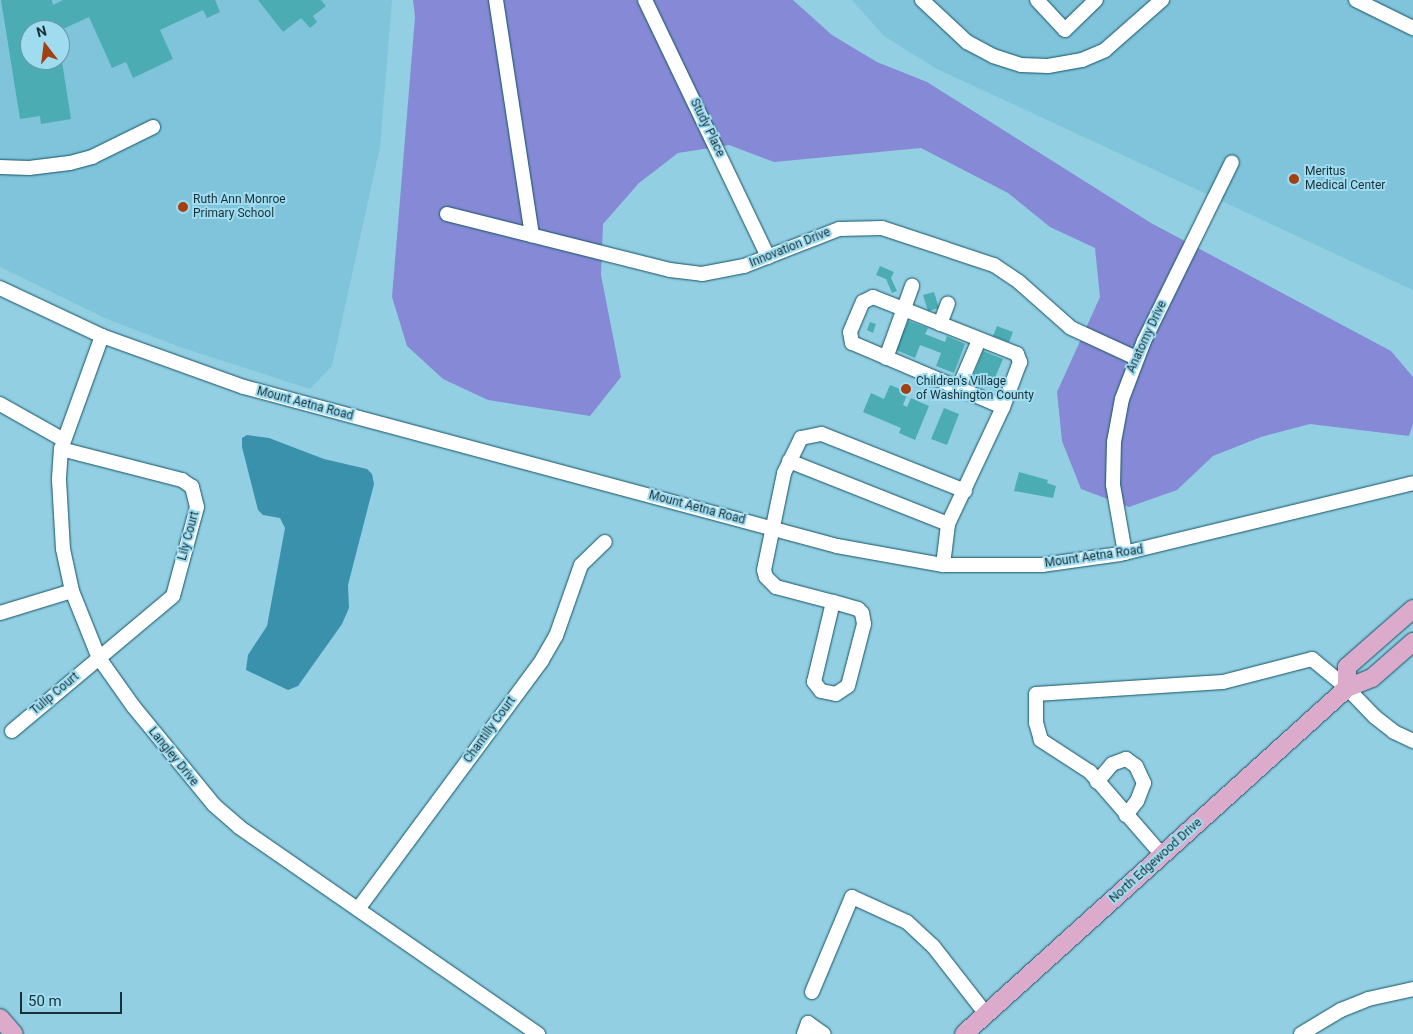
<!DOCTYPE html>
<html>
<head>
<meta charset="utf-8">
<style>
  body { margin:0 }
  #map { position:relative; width:1413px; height:1034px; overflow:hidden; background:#93cfe3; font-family:Roboto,sans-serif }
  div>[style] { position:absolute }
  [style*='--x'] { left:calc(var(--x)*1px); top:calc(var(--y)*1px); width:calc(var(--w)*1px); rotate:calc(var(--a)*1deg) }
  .built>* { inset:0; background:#7fc4db }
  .green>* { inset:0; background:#868ad6 }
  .water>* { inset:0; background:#3991ab }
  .building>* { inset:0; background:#4badb3 }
  .roads { filter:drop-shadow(0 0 1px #145364) drop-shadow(0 0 1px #145364) }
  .minor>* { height:14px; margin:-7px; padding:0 7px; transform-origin:7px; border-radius:7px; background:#fff }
  .major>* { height:18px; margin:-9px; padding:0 9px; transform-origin:9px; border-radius:9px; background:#dcaacb }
  .dots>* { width:14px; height:14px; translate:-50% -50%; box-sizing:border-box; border:2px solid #a0dcf0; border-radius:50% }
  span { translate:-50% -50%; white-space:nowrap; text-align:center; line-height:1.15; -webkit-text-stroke:4px #a0dcf0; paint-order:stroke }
  .street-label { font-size:12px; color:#183138 }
  .poi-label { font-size:12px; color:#183138 }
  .left { translate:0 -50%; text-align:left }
  .north { position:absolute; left:20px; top:20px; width:50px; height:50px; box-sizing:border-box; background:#a0dcf0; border:1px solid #6a98a6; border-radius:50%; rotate:345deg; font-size:14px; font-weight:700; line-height:20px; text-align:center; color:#183138 }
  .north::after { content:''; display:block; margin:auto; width:18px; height:22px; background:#a43f12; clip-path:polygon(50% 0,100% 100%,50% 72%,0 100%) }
  .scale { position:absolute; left:20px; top:992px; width:102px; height:22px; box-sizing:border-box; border:2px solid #183138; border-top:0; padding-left:6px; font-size:15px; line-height:18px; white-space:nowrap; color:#183138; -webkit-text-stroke:4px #a0dcf0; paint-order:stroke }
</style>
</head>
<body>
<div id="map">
  <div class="built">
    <div style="clip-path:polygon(evenodd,0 0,392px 0,380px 147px,332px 366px,310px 389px,180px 347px,107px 319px,0 267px,0 0,30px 30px,60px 30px,60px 60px,30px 60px,30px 30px)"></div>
    <div style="clip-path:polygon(852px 0,1413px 0,1413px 290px,935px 68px,884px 36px)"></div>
  </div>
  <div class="green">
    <div style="clip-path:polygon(413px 0,793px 0,832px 35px,877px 62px,927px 82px,1151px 223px,1391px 351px,1413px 377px,1413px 424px,1409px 436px,1310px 424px,1261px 437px,1213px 456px,1177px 490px,1129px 507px,1081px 489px,1062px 441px,1057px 392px,1100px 297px,1095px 248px,1050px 227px,1008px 193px,921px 148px,774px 162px,729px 145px,678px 153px,639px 183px,603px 224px,601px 275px,621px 377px,590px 416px,488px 400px,443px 379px,407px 346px,392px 297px,415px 17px)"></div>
  </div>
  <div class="water">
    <div style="clip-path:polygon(247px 435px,269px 438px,324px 459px,367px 469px,372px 474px,374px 484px,348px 585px,349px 608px,342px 624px,298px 686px,288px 690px,246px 670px,248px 655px,267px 626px,285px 528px,280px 518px,263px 515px,258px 510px,242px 447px,242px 438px)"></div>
  </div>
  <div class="building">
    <div style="clip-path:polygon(1px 0,52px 0,53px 5px,63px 0,215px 0,220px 12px,207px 18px,203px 10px,160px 30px,173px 59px,133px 78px,126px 62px,112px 68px,89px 17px,61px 30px,30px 30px,30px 60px,60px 60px,61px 55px,71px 119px,41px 124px,40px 116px,20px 119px)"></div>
    <div style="clip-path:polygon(258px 0,321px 0,326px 6px,313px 16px,317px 22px,310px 28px,301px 18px,283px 32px)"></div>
    <div style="clip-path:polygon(880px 266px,894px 272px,891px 278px,897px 291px,892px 293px,886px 279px,876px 275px)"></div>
    <div style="clip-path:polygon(934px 292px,939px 308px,928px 311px,923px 295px)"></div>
    <div style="clip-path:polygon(908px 321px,928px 328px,925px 334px,945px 342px,947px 336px,965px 344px,954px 373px,936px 366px,941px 353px,920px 345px,915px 358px,896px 350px,900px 342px,895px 340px,900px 327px,905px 329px)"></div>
    <div style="clip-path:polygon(870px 322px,876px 324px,873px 333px,867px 330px)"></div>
    <div style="clip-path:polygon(997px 326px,1013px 332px,1009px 342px,993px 336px)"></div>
    <div style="clip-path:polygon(983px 351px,1003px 359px,991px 387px,972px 379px)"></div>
    <div style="clip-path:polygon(890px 385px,908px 392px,903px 405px,907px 407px,911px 398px,929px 406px,915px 440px,899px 433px,901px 428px,863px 412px,871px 393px,884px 399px)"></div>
    <div style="clip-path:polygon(944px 408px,959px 414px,947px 445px,931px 439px)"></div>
    <div style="clip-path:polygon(1019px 472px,1048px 480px,1047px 483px,1056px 486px,1053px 498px,1014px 491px)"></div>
  </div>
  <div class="roads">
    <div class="minor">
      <div style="--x:496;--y:0;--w:238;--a:81.3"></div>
      <div style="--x:645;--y:0;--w:285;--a:64.4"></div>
      <div style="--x:922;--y:0;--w:62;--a:43"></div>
      <div style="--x:967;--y:42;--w:30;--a:28"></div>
      <div style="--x:993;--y:56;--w:29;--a:18"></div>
      <div style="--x:1021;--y:65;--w:27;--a:2"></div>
      <div style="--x:1048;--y:66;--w:35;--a:-10"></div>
      <div style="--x:1082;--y:60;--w:25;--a:-23"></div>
      <div style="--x:1105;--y:50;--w:76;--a:-41.3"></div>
      <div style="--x:1037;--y:0;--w:41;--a:47"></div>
      <div style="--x:1065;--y:30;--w:43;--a:-44.1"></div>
      <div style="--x:1356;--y:0;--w:64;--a:26.2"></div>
      <div style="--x:0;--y:167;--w:29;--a:2"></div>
      <div style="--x:29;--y:168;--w:41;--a:-7"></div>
      <div style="--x:70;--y:163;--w:23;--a:-15"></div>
      <div style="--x:92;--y:157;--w:68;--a:-26.2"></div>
      <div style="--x:447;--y:214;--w:230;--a:14.1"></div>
      <div style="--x:670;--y:270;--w:32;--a:7"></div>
      <div style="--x:702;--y:274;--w:43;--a:-10.8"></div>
      <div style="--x:744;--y:266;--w:102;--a:-21.3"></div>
      <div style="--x:839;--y:229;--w:43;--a:-1.3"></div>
      <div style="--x:882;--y:228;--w:118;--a:18.3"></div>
      <div style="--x:994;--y:265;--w:30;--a:34"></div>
      <div style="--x:1019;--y:282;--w:69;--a:41.5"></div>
      <div style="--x:1071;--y:328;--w:72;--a:24.8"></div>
      <div style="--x:0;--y:288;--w:113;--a:25.2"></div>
      <div style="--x:102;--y:336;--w:151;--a:19.8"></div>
      <div style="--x:244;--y:387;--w:614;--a:15.01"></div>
      <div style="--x:837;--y:546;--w:108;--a:10.2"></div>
      <div style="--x:943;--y:565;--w:99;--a:0"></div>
      <div style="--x:1042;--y:565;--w:79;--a:-8"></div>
      <div style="--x:1120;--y:554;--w:301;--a:-13.6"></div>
      <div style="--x:873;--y:297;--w:155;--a:21.6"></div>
      <div style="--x:1017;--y:354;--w:9;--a:69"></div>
      <div style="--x:1020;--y:362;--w:48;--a:110.7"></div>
      <div style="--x:1003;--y:407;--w:164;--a:-157"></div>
      <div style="--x:852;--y:343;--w:11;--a:-100"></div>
      <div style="--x:850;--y:332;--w:33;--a:-67"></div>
      <div style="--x:863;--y:302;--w:11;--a:-27"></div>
      <div style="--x:940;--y:324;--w:22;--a:-69"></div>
      <div style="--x:102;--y:336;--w:120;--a:109.9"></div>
      <div style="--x:61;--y:449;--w:31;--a:94"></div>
      <div style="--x:59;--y:480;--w:69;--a:86.7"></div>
      <div style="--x:63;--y:549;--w:43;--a:77.9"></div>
      <div style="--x:72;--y:591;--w:72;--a:68.1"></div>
      <div style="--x:99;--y:658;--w:59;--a:54.7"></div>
      <div style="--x:133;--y:706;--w:128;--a:50.7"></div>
      <div style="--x:214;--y:805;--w:33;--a:41"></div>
      <div style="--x:239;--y:827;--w:364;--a:34.7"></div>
      <div style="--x:886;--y:358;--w:77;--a:-70.1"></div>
      <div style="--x:959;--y:387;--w:51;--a:-66.9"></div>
      <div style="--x:0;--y:404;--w:73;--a:29.4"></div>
      <div style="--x:789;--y:461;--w:171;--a:21.6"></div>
      <div style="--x:1125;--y:553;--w:69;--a:-100"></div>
      <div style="--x:1113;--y:485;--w:43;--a:-88.7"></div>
      <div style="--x:1114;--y:442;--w:44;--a:-79.5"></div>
      <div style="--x:1122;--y:399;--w:62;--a:-69.2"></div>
      <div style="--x:1144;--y:341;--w:199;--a:-63.8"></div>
      <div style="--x:943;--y:565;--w:41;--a:-83"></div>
      <div style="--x:948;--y:524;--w:129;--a:-64.8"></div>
      <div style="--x:833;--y:602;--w:82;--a:103.4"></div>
      <div style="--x:814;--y:682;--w:11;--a:52"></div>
      <div style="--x:821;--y:691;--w:15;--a:11"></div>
      <div style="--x:836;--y:694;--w:14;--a:-34"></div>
      <div style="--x:848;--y:686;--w:64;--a:-75.5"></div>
      <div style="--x:864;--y:624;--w:11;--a:-100"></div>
      <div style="--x:862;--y:613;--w:6;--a:-135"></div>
      <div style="--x:858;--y:609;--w:26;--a:-164"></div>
      <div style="--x:833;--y:602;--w:59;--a:-165.3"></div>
      <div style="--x:776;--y:587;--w:14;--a:-135"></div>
      <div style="--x:766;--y:577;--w:7;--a:-106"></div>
      <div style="--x:764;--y:570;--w:99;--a:-78.3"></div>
      <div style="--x:784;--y:473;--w:39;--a:-64"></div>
      <div style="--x:801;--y:438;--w:21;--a:-11"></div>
      <div style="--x:822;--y:434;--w:154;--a:21.7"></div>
      <div style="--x:0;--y:613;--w:75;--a:-17"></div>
      <div style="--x:12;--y:731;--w:210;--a:-40"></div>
      <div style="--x:173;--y:596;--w:92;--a:-74.9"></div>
      <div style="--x:197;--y:507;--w:21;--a:-104"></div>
      <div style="--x:192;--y:487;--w:12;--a:-145"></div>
      <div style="--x:182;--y:480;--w:125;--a:-165.6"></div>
      <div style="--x:1097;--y:782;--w:23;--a:-50"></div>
      <div style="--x:1112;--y:764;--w:15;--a:-20"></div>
      <div style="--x:1126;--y:759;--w:12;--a:35"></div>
      <div style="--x:1136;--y:766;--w:19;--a:65"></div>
      <div style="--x:1144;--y:783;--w:19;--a:111"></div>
      <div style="--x:1137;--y:801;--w:18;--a:128"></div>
      <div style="--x:1162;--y:855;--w:110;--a:-130.9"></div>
      <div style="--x:1090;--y:772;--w:59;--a:-146.9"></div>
      <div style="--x:1041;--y:740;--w:18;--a:-106"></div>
      <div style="--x:1036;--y:723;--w:29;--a:-90"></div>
      <div style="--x:1036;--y:694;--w:187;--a:-3.7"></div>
      <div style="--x:1223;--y:682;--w:92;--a:-14.5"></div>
      <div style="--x:1312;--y:659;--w:45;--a:39.6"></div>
      <div style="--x:1347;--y:688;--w:40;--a:46"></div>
      <div style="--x:1375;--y:717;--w:24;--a:38"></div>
      <div style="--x:1394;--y:732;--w:21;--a:25"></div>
      <div style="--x:358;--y:909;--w:310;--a:-53.5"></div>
      <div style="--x:542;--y:660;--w:28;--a:-60"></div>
      <div style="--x:556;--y:636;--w:75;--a:-70.6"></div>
      <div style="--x:581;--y:565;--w:33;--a:-44"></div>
      <div style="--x:812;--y:992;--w:103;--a:-67.2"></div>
      <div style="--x:852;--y:897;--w:60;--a:24.4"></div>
      <div style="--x:907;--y:922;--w:35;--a:43"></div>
      <div style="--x:933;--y:946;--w:86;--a:52.1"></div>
      <div style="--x:804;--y:1034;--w:12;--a:-70"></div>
      <div style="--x:808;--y:1023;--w:19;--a:35"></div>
      <div style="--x:1301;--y:1034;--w:47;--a:-31"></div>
      <div style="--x:1341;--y:1010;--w:29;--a:-22"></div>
      <div style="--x:1368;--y:999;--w:46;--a:-12.5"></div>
    </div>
    <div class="major">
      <div style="--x:1347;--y:688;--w:21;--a:-90"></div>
      <div style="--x:1347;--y:667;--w:88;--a:-41.3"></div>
      <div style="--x:0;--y:1018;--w:21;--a:49"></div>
      <div style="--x:964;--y:1034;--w:516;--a:-42.09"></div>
      <div style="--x:1347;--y:688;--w:27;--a:-22"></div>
      <div style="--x:1372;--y:678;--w:55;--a:-41.3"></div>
    </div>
  </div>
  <div class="dots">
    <div style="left:1294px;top:179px;background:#a43f12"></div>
    <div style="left:183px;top:207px;background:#a43f12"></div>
    <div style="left:906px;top:389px;background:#a43f12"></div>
  </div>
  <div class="street-label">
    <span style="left:707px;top:128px;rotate:64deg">Study Place</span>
    <span style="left:790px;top:248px;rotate:-22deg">Innovation Drive</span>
    <span style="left:1147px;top:337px;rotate:-65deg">Anatomy Drive</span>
    <span style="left:305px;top:404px;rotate:15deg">Mount Aetna Road</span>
    <span style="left:697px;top:508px;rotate:15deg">Mount Aetna Road</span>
    <span style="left:189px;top:536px;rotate:-75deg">Lily Court</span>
    <span style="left:1094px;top:557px;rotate:-8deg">Mount Aetna Road</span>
    <span style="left:55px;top:694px;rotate:-40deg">Tulip Court</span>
    <span style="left:490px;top:730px;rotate:-54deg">Chantilly Court</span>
    <span style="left:173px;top:757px;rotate:51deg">Langley Drive</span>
    <span style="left:1156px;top:861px;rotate:-42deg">North Edgewood Drive</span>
  </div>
  <div class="poi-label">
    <span class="left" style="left:1305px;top:179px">Meritus<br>Medical Center</span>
    <span class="left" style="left:193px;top:207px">Ruth Ann Monroe<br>Primary School</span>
    <span class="left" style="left:916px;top:389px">Children's Village<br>of Washington County</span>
  </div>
  <div class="north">N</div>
  <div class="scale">50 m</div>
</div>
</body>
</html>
